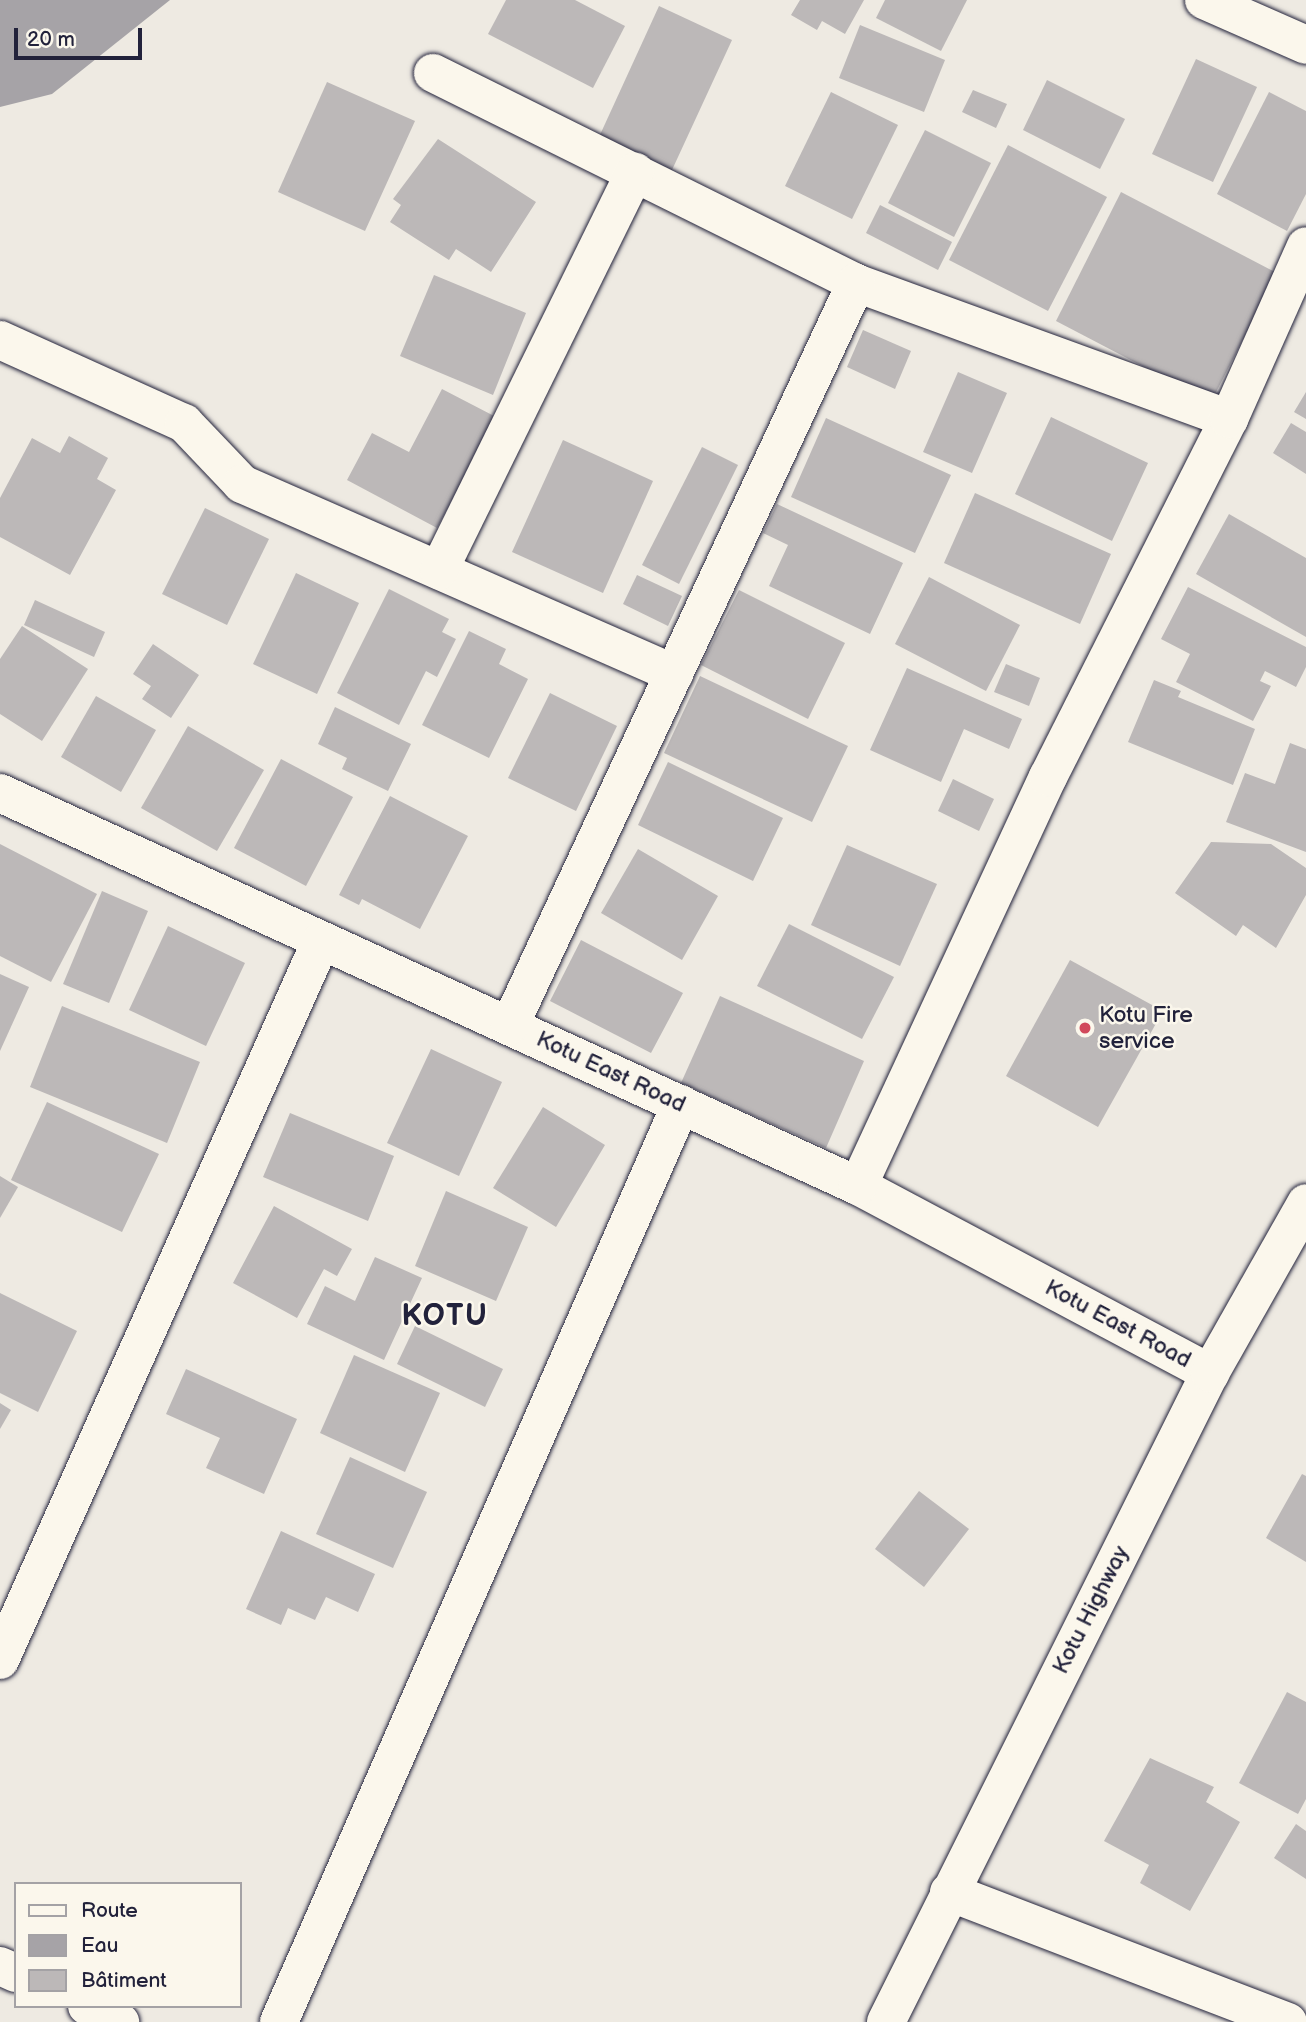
<!DOCTYPE html>
<html>
<head>
<meta charset="utf-8">
<style>
  body { margin:0 }
  #map { position:relative; width:1306px; height:2022px; overflow:hidden; background:#eeeae2; font-family:"Balsamiq Sans",sans-serif }
  div>[style] { position:absolute }
  [style*='--x'] { left:calc(var(--x)*1px); top:calc(var(--y)*1px); width:calc(var(--w)*1px); rotate:calc(var(--a)*1deg) }
  .water>* { inset:0; background:#a6a3a7 }
  .building>* { inset:0; background:#bcb8b8 }
  .roads { filter:drop-shadow(0 0 2px #22223b) drop-shadow(0 0 2px #22223b) }
  .street>* { height:38px; margin:-19px; padding:0 19px; transform-origin:19px; border-radius:19px; background:#fbf7ec }
  .secondary>* { height:38px; margin:-19px; padding:0 19px; transform-origin:19px; border-radius:19px; background:#fbf7ec }
  .dots>* { width:19px; height:19px; translate:-50% -50%; box-sizing:border-box; border:4px solid #fbf7ec; border-radius:50% }
  span { translate:-50% -50%; white-space:nowrap; text-align:center; line-height:1.15; -webkit-text-stroke:5px #fbf7ec; paint-order:stroke }
  .poi-label { font-size:23px; color:#22223b }
  .left { translate:0 -50%; text-align:left }
  .street-label { font-size:23px; color:#22223b }
  .district-label { font-size:30px; color:#22223b; font-weight:700; letter-spacing:2px }
  .legend { position:absolute; left:14px; top:1882px; width:228px; height:126px; box-sizing:border-box; background:#fbf7ec; border:2px solid #a4a2a5; margin:0; padding:9px 12px; list-style:none; font-size:21px; color:#22223b }
  .legend li { display:flex; align-items:center; gap:14px; height:35px }
  .legend b { width:35px; border:2px solid #a4a2a5 }
  .scale { position:absolute; left:14px; top:28px; width:128px; height:32px; box-sizing:border-box; border:4px solid #22223b; border-top:0; padding-left:9px; font-size:21px; line-height:24px; white-space:nowrap; color:#22223b; -webkit-text-stroke:5px #fbf7ec; paint-order:stroke }
</style>
</head>
<body>
<div id="map">
  <div class="water">
    <div style="clip-path:polygon(0 0,170px 0,52px 94px,0 107px)"></div>
  </div>
  <div class="building">
    <div style="clip-path:polygon(506px 0,575px 0,625px 26px,593px 88px,488px 34px)"></div>
    <div style="clip-path:polygon(800px 0,864px 0,845px 34px,822px 21px,817px 30px,791px 15px)"></div>
    <div style="clip-path:polygon(885px 0,967px 0,941px 51px,876px 18px)"></div>
    <div style="clip-path:polygon(659px 6px,732px 40px,672px 170px,599px 137px)"></div>
    <div style="clip-path:polygon(860px 25px,945px 60px,924px 112px,839px 78px)"></div>
    <div style="clip-path:polygon(1196px 59px,1257px 87px,1213px 182px,1152px 154px)"></div>
    <div style="clip-path:polygon(1047px 80px,1125px 119px,1100px 169px,1023px 130px)"></div>
    <div style="clip-path:polygon(327px 82px,415px 121px,365px 231px,278px 192px)"></div>
    <div style="clip-path:polygon(973px 90px,1007px 104px,996px 128px,962px 112px)"></div>
    <div style="clip-path:polygon(831px 92px,898px 125px,852px 219px,785px 186px)"></div>
    <div style="clip-path:polygon(1269px 92px,1306px 111px,1306px 194px,1287px 231px,1217px 194px)"></div>
    <div style="clip-path:polygon(925px 130px,991px 163px,954px 237px,888px 203px)"></div>
    <div style="clip-path:polygon(438px 139px,536px 202px,491px 272px,456px 249px,449px 260px,390px 222px,401px 205px,393px 199px)"></div>
    <div style="clip-path:polygon(1008px 145px,1107px 197px,1048px 311px,949px 260px)"></div>
    <div style="clip-path:polygon(1121px 192px,1277px 273px,1211px 402px,1056px 321px)"></div>
    <div style="clip-path:polygon(880px 205px,952px 242px,938px 270px,866px 233px)"></div>
    <div style="clip-path:polygon(434px 275px,526px 313px,493px 395px,400px 356px)"></div>
    <div style="clip-path:polygon(863px 330px,911px 351px,895px 389px,847px 367px)"></div>
    <div style="clip-path:polygon(958px 372px,1007px 393px,972px 473px,923px 452px)"></div>
    <div style="clip-path:polygon(442px 389px,496px 417px,437px 528px,347px 480px,372px 433px,409px 452px)"></div>
    <div style="clip-path:polygon(1306px 392px,1306px 419px,1294px 412px)"></div>
    <div style="clip-path:polygon(1051px 417px,1148px 463px,1112px 541px,1015px 494px)"></div>
    <div style="clip-path:polygon(826px 418px,951px 475px,915px 553px,791px 497px)"></div>
    <div style="clip-path:polygon(1291px 423px,1306px 432px,1306px 474px,1273px 453px)"></div>
    <div style="clip-path:polygon(69px 436px,108px 458px,97px 479px,116px 490px,70px 575px,0 537px,0 498px,32px 438px,60px 453px)"></div>
    <div style="clip-path:polygon(563px 440px,653px 481px,603px 593px,512px 552px)"></div>
    <div style="clip-path:polygon(702px 447px,738px 465px,679px 584px,642px 565px)"></div>
    <div style="clip-path:polygon(975px 493px,1111px 554px,1080px 624px,944px 563px)"></div>
    <div style="clip-path:polygon(777px 504px,903px 563px,870px 634px,769px 586px,788px 545px,763px 533px)"></div>
    <div style="clip-path:polygon(205px 508px,269px 539px,227px 625px,162px 594px)"></div>
    <div style="clip-path:polygon(1229px 514px,1306px 558px,1306px 637px,1196px 574px)"></div>
    <div style="clip-path:polygon(296px 573px,359px 603px,317px 694px,253px 664px)"></div>
    <div style="clip-path:polygon(637px 575px,682px 596px,668px 626px,623px 604px)"></div>
    <div style="clip-path:polygon(929px 577px,1020px 625px,986px 691px,895px 644px)"></div>
    <div style="clip-path:polygon(1188px 587px,1306px 647px,1306px 667px,1296px 687px,1265px 671px,1260px 681px,1271px 686px,1253px 721px,1176px 682px,1190px 654px,1161px 639px)"></div>
    <div style="clip-path:polygon(389px 589px,449px 619px,442px 632px,456px 639px,437px 677px,426px 671px,399px 725px,337px 693px)"></div>
    <div style="clip-path:polygon(739px 590px,845px 643px,808px 719px,701px 665px)"></div>
    <div style="clip-path:polygon(35px 600px,105px 632px,94px 657px,24px 625px)"></div>
    <div style="clip-path:polygon(22px 626px,88px 669px,42px 741px,0 714px,0 659px)"></div>
    <div style="clip-path:polygon(469px 631px,506px 649px,499px 664px,528px 679px,489px 758px,422px 725px)"></div>
    <div style="clip-path:polygon(153px 644px,199px 675px,171px 718px,142px 699px,151px 686px,133px 674px)"></div>
    <div style="clip-path:polygon(1006px 664px,1040px 678px,1029px 706px,994px 692px)"></div>
    <div style="clip-path:polygon(907px 668px,1022px 719px,1009px 749px,964px 729px,941px 782px,870px 750px)"></div>
    <div style="clip-path:polygon(700px 676px,848px 746px,812px 822px,664px 753px)"></div>
    <div style="clip-path:polygon(1154px 680px,1181px 691px,1178px 697px,1255px 729px,1233px 785px,1128px 742px)"></div>
    <div style="clip-path:polygon(550px 693px,617px 726px,576px 811px,508px 778px)"></div>
    <div style="clip-path:polygon(96px 696px,156px 730px,121px 792px,61px 757px)"></div>
    <div style="clip-path:polygon(335px 707px,411px 744px,388px 791px,342px 769px,347px 758px,318px 744px)"></div>
    <div style="clip-path:polygon(188px 726px,264px 770px,217px 851px,141px 808px)"></div>
    <div style="clip-path:polygon(1290px 743px,1306px 749px,1306px 852px,1226px 822px,1245px 773px,1275px 784px)"></div>
    <div style="clip-path:polygon(281px 759px,353px 797px,306px 886px,234px 848px)"></div>
    <div style="clip-path:polygon(668px 762px,783px 818px,753px 881px,638px 825px)"></div>
    <div style="clip-path:polygon(953px 779px,994px 799px,979px 831px,938px 811px)"></div>
    <div style="clip-path:polygon(390px 796px,468px 836px,420px 929px,362px 899px,359px 905px,339px 895px)"></div>
    <div style="clip-path:polygon(1211px 842px,1271px 844px,1306px 868px,1306px 895px,1276px 948px,1243px 925px,1236px 936px,1175px 893px)"></div>
    <div style="clip-path:polygon(0 844px,97px 894px,51px 982px,0 956px)"></div>
    <div style="clip-path:polygon(847px 845px,937px 884px,900px 966px,811px 925px)"></div>
    <div style="clip-path:polygon(638px 849px,718px 896px,682px 960px,601px 913px)"></div>
    <div style="clip-path:polygon(102px 891px,148px 911px,109px 1003px,63px 984px)"></div>
    <div style="clip-path:polygon(789px 924px,894px 977px,862px 1039px,757px 986px)"></div>
    <div style="clip-path:polygon(168px 926px,245px 963px,206px 1046px,129px 1010px)"></div>
    <div style="clip-path:polygon(581px 940px,683px 993px,651px 1053px,550px 1001px)"></div>
    <div style="clip-path:polygon(1070px 960px,1163px 1011px,1098px 1127px,1006px 1076px)"></div>
    <div style="clip-path:polygon(0 974px,29px 987px,0 1051px)"></div>
    <div style="clip-path:polygon(720px 996px,864px 1061px,826px 1148px,681px 1083px)"></div>
    <div style="clip-path:polygon(62px 1006px,200px 1062px,167px 1143px,30px 1087px)"></div>
    <div style="clip-path:polygon(431px 1049px,502px 1082px,459px 1176px,387px 1143px)"></div>
    <div style="clip-path:polygon(47px 1102px,159px 1154px,122px 1232px,11px 1180px)"></div>
    <div style="clip-path:polygon(543px 1107px,605px 1145px,556px 1227px,493px 1188px)"></div>
    <div style="clip-path:polygon(290px 1113px,394px 1156px,368px 1221px,263px 1177px)"></div>
    <div style="clip-path:polygon(0 1176px,18px 1187px,0 1218px)"></div>
    <div style="clip-path:polygon(446px 1191px,528px 1227px,496px 1301px,415px 1266px)"></div>
    <div style="clip-path:polygon(274px 1206px,352px 1249px,337px 1276px,324px 1269px,297px 1318px,233px 1283px)"></div>
    <div style="clip-path:polygon(375px 1257px,422px 1278px,384px 1360px,307px 1324px,325px 1286px,355px 1301px)"></div>
    <div style="clip-path:polygon(0 1293px,77px 1331px,38px 1412px,0 1393px)"></div>
    <div style="clip-path:polygon(415px 1326px,503px 1369px,485px 1407px,397px 1364px)"></div>
    <div style="clip-path:polygon(354px 1355px,440px 1393px,405px 1472px,320px 1433px)"></div>
    <div style="clip-path:polygon(186px 1369px,297px 1419px,264px 1494px,206px 1468px,220px 1438px,166px 1414px)"></div>
    <div style="clip-path:polygon(0 1403px,11px 1410px,0 1429px)"></div>
    <div style="clip-path:polygon(350px 1457px,427px 1492px,393px 1568px,316px 1534px)"></div>
    <div style="clip-path:polygon(1302px 1474px,1306px 1476px,1306px 1562px,1266px 1538px)"></div>
    <div style="clip-path:polygon(919px 1491px,969px 1529px,924px 1587px,875px 1549px)"></div>
    <div style="clip-path:polygon(281px 1531px,375px 1574px,358px 1612px,326px 1597px,315px 1620px,288px 1608px,281px 1625px,246px 1609px)"></div>
    <div style="clip-path:polygon(1287px 1692px,1306px 1702px,1306px 1799px,1298px 1814px,1239px 1783px)"></div>
    <div style="clip-path:polygon(1150px 1758px,1214px 1787px,1206px 1802px,1240px 1822px,1190px 1911px,1140px 1883px,1149px 1865px,1104px 1841px)"></div>
    <div style="clip-path:polygon(1296px 1824px,1306px 1831px,1306px 1879px,1274px 1858px)"></div>
  </div>
  <div class="roads">
    <div class="street">
      <div style="--x:1204;--y:0;--w:111;--a:23.8"></div>
      <div style="--x:433;--y:73;--w:472;--a:26.4"></div>
      <div style="--x:856;--y:283;--w:397;--a:20"></div>
      <div style="--x:0;--y:340;--w:202;--a:24.3"></div>
      <div style="--x:184;--y:423;--w:84;--a:46.4"></div>
      <div style="--x:242;--y:484;--w:472;--a:23.7"></div>
      <div style="--x:439;--y:570;--w:444;--a:-63.8"></div>
      <div style="--x:0;--y:793;--w:944;--a:24.61"></div>
      <div style="--x:858;--y:1186;--w:399;--a:28"></div>
      <div style="--x:510;--y:1025;--w:819;--a:-65"></div>
      <div style="--x:858;--y:1186;--w:451;--a:-65.1"></div>
      <div style="--x:1048;--y:777;--w:401;--a:-63.2"></div>
      <div style="--x:1229;--y:419;--w:189;--a:-66"></div>
      <div style="--x:0;--y:1660;--w:787;--a:-65.94"></div>
      <div style="--x:949;--y:1892;--w:363;--a:21"></div>
      <div style="--x:0;--y:1966;--w:17;--a:24"></div>
      <div style="--x:87;--y:2006;--w:37;--a:26"></div>
      <div style="--x:279;--y:2022;--w:1002;--a:-66.35"></div>
    </div>
    <div class="secondary">
      <div style="--x:886;--y:2022;--w:725;--a:-63.47"></div>
      <div style="--x:1210;--y:1373;--w:195;--a:-60.5"></div>
    </div>
  </div>
  <div class="dots">
    <div style="left:1085px;top:1028px;background:#d1495b"></div>
  </div>
  <div class="poi-label">
    <span class="left" style="left:1099px;top:1028px">Kotu Fire<br>service</span>
  </div>
  <div class="street-label">
    <span style="left:611px;top:1072px;rotate:25deg">Kotu East Road</span>
    <span style="left:1118px;top:1324px;rotate:28deg">Kotu East Road</span>
    <span style="left:1091px;top:1610px;rotate:-63deg">Kotu Highway</span>
  </div>
  <div class="district-label">
    <span style="left:445px;top:1316px">KOTU</span>
  </div>
  <ul class="legend">
  <li><b style="height:9px;background:#fbf7ec"></b>Route</li>
  <li><b style="height:19px;background:#a6a3a7"></b>Eau</li>
  <li><b style="height:19px;background:#bcb8b8"></b>Bâtiment</li>
  </ul>
  <div class="scale">20 m</div>
</div>
</body>
</html>
